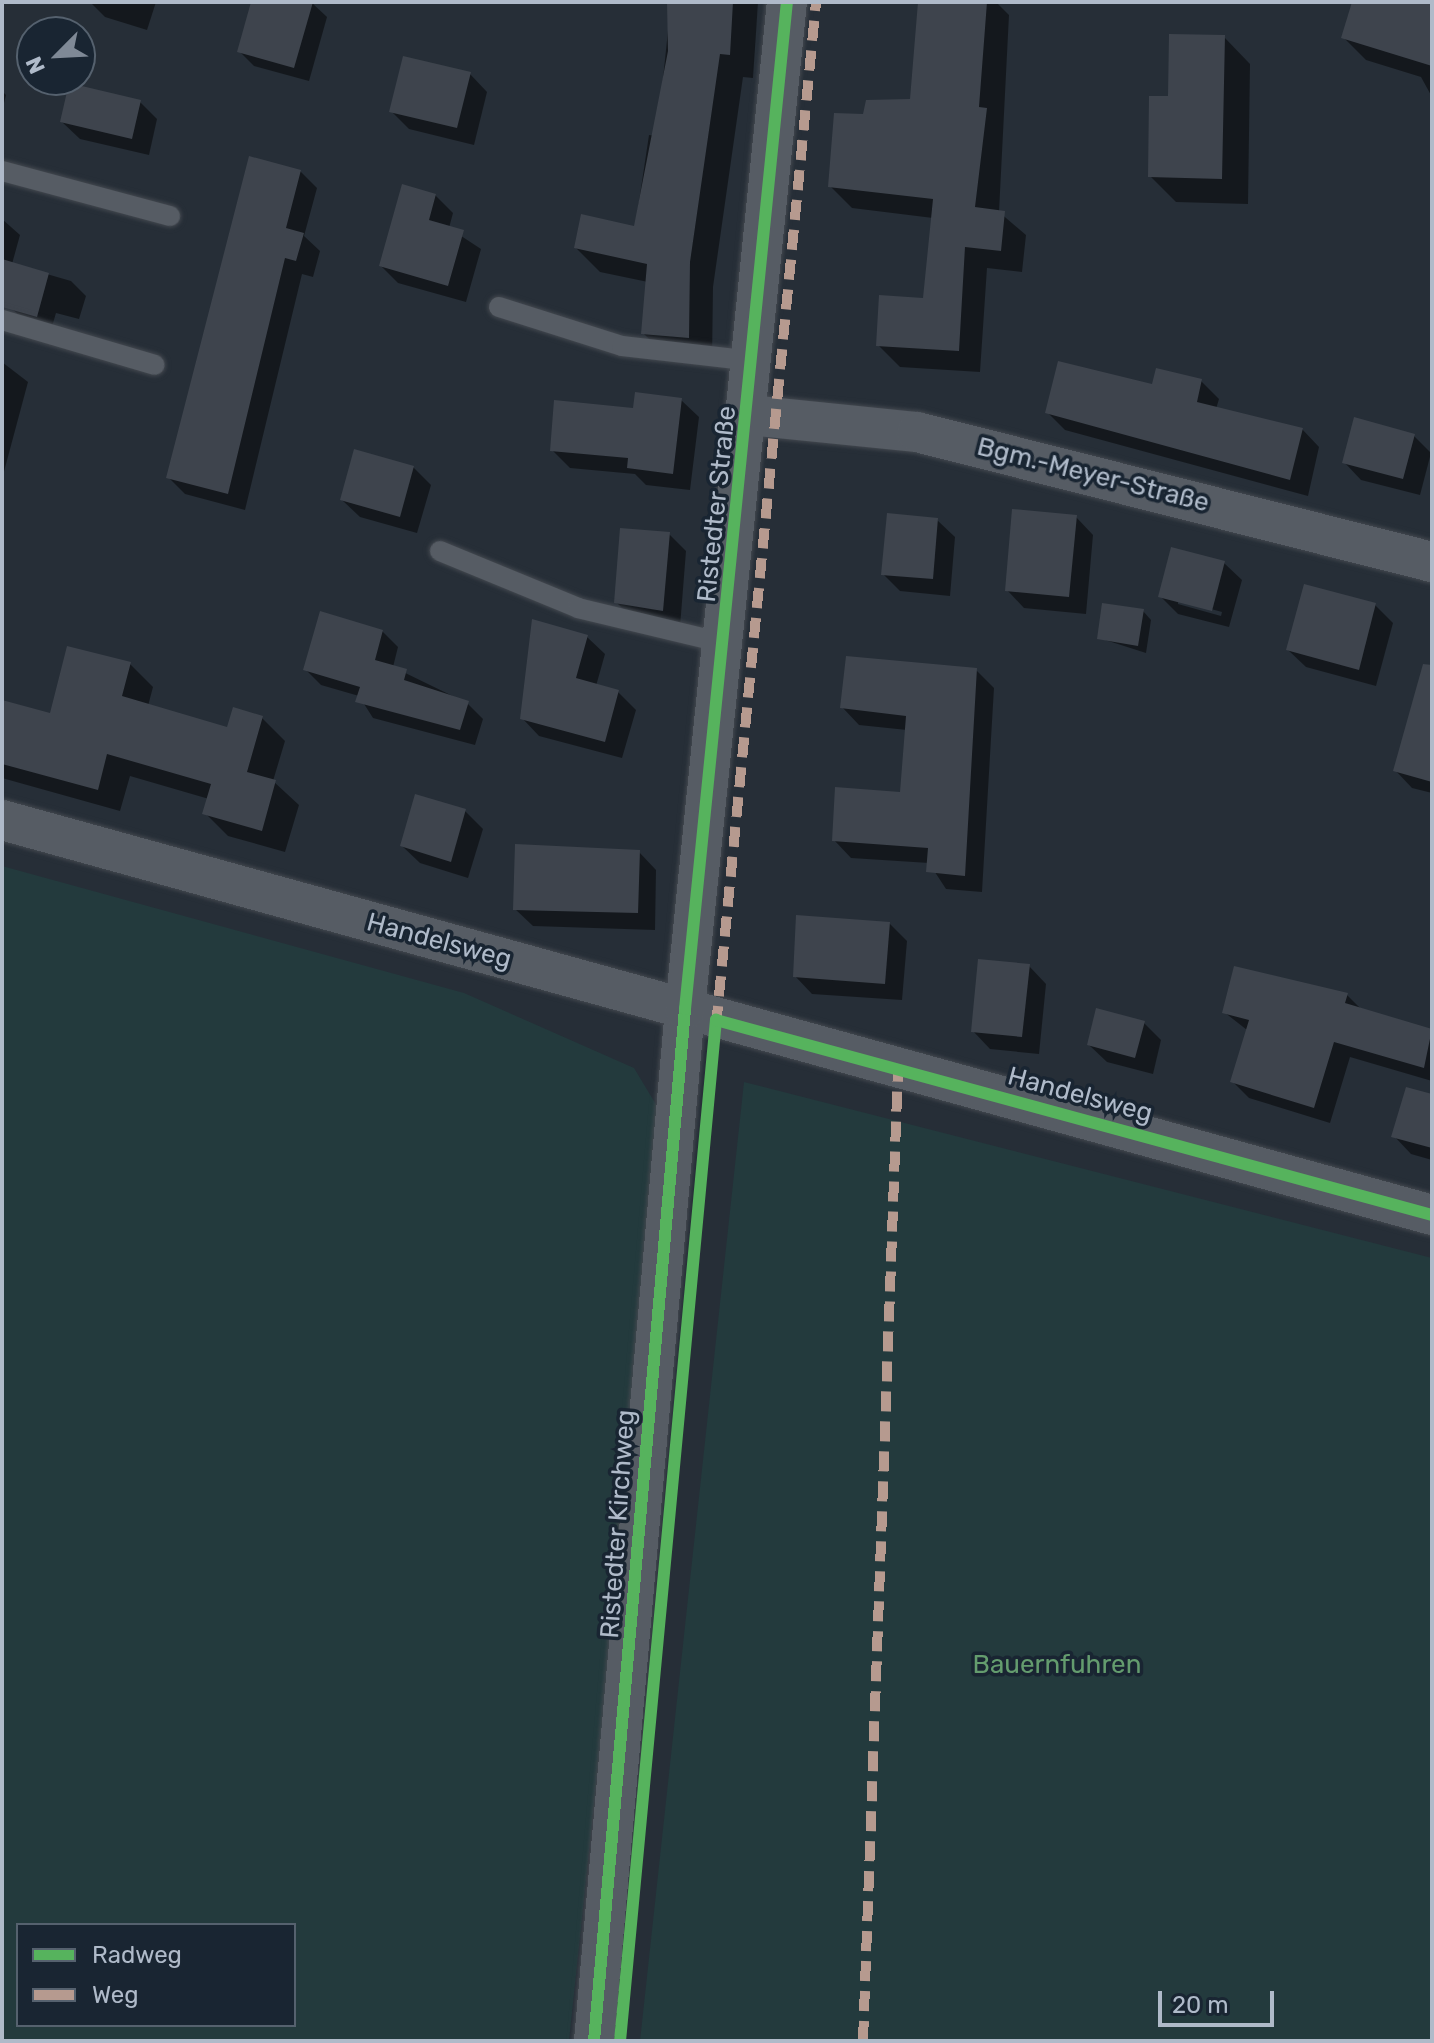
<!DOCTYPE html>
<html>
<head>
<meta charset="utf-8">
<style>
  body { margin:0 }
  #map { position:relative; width:1434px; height:2043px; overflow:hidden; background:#262e37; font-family:Rubik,sans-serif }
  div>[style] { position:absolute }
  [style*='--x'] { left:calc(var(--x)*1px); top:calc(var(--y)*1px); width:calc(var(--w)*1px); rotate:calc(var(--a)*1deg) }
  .green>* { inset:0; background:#233a3d }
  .shadow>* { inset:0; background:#0007 }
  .building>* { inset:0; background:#3e444d }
  .roads { filter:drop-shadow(0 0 2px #43484f) drop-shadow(0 0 2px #43484f) }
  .lane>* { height:20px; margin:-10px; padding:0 10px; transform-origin:10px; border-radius:10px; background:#565c64 }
  .street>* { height:40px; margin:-20px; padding:0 20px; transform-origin:20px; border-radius:20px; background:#565c64 }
  .quiet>* { height:10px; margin-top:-5px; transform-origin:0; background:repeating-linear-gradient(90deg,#b69a8f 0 20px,transparent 0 30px) }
  .cycleway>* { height:12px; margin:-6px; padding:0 6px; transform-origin:6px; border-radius:6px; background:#56b35d }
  span { translate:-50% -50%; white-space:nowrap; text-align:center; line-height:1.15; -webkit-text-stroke:7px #192532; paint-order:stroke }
  .street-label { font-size:26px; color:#afbac9 }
  .park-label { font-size:26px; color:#649c6e }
  .frame { position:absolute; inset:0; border:4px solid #afbac9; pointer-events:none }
  .legend { position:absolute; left:16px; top:1923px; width:280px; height:104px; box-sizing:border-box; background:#192532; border:2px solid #55616e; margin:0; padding:10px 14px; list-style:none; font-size:24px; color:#afbac9 }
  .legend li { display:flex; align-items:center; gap:16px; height:40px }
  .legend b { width:40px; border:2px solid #55616e }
  .north { position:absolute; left:16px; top:16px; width:80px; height:80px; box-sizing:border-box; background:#192532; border:2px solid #55616e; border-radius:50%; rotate:246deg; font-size:22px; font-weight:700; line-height:32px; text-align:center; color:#afbac9 }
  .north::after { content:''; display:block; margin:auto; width:28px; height:36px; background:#7f8996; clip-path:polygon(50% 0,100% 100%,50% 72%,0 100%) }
  .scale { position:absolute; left:1158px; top:1991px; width:116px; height:36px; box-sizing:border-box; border:4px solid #afbac9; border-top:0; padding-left:10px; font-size:24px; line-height:28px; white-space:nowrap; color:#afbac9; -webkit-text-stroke:6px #192532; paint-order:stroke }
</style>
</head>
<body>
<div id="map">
  <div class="green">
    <div style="clip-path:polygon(evenodd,2px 866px,464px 993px,634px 1068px,666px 1121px,569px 2041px,2px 2041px,2px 866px,18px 1925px,294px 1925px,294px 2025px,18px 2025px,18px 1925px)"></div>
    <div style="clip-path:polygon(744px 1082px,1432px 1258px,1432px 2041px,640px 2041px)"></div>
  </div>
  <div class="shadow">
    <div style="clip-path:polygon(90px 2px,156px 2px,147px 30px,105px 17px)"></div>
    <div style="clip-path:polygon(253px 2px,311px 2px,327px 17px,309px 81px,254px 66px,239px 51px)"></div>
    <div style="clip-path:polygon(671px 2px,758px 2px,753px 78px,743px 77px,713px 287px,712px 361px,667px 357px,643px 333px,648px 282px,600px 272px,576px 248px,635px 228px,649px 135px,657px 136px)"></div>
    <div style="clip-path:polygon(920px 2px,996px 2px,1009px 15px,999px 212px,1026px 235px,1022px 272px,987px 268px,980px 372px,900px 367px,878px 345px,925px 300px,933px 218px,852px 208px,830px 186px,865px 116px,912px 101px)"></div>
    <div style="clip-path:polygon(1354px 2px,1432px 2px,1432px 97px,1421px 77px,1366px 60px,1343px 37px)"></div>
    <div style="clip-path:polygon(1224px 37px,1250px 64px,1248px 204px,1176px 202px,1150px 176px,1170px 98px)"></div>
    <div style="clip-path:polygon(470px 74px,487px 92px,474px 145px,409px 129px,391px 111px)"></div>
    <div style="clip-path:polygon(2px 91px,6px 95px,2px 111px)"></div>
    <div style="clip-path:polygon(140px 102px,157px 119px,149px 155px,80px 139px,62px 122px)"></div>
    <div style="clip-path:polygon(300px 171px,317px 188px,304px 236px,320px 251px,313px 277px,302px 274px,245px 510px,185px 494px,168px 477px)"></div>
    <div style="clip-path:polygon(435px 195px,453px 213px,449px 228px,481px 249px,466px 302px,398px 283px,381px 266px)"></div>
    <div style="clip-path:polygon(2px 219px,20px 235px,12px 264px,71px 281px,86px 296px,79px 319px,56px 313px,51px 330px,26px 323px,2px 298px)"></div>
    <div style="clip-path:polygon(2px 362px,28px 382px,2px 479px)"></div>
    <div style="clip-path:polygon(1201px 381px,1219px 399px,1216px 409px,1302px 429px,1319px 447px,1308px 496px,1065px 430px,1048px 413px)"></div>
    <div style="clip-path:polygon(681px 400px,699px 417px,690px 490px,646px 485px,635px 474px,570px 468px,552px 450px,635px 410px)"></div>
    <div style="clip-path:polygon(1414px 436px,1431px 453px,1420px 495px,1361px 480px,1344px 462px)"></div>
    <div style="clip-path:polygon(413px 467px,431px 485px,417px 533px,360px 517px,342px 500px)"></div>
    <div style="clip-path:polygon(1076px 517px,1093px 535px,1086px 614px,1024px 608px,1007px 590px)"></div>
    <div style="clip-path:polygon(937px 520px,955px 537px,950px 596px,900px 591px,883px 574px)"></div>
    <div style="clip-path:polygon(669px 534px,686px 551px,680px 627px,634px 620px,616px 602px)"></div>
    <div style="clip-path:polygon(evenodd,1224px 563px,1242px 580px,1229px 627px,1178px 614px,1160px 596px,1224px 563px,1178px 600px,1222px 612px,1221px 616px,1178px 604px,1178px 600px)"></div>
    <div style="clip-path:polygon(1375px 605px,1393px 623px,1376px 686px,1306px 667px,1288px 650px)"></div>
    <div style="clip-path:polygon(1143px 611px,1151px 620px,1146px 653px,1099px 638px)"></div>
    <div style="clip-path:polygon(382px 631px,398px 647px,393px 667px,467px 703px,483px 719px,475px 745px,373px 718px,359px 696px,321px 685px,305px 669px)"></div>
    <div style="clip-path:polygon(587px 637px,605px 654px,596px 686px,618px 692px,636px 710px,622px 758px,539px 736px,522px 718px)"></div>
    <div style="clip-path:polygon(130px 664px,153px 687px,148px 706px,228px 729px,262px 718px,285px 741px,273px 781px,299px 805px,285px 852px,228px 836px,205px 813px,209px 799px,130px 776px,120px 811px,2px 778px,2px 702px,51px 716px)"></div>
    <div style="clip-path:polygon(976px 670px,994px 688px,982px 892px,946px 889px,929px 863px,851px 858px,834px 840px,902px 794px,907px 730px,859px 725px,842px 707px)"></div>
    <div style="clip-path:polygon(1432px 686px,1432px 793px,1412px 788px,1395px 770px)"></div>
    <div style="clip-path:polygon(465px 811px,483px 829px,468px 878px,420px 863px,402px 846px)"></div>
    <div style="clip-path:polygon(639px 852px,656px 870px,655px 930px,533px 926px,515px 909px)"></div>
    <div style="clip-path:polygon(889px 923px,907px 941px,902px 1000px,812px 994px,795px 976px)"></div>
    <div style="clip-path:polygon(1029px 966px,1046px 984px,1039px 1054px,990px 1049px,973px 1031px)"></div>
    <div style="clip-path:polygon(1235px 969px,1347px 995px,1363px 1011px,1432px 1031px,1432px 1081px,1350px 1057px,1330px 1123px,1249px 1098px,1232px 1081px,1247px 1030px,1224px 1012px)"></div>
    <div style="clip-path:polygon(1144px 1023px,1161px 1040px,1153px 1074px,1107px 1062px,1089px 1045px)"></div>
    <div style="clip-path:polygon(1432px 1097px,1432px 1160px,1411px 1154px,1394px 1136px)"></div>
  </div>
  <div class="building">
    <div style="clip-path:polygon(251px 2px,313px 2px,294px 68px,237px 52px)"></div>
    <div style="clip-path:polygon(667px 2px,733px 2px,730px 55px,720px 54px,690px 262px,689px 338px,641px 334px,647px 264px,574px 248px,581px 214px,634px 226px,668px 51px)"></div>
    <div style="clip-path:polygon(918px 2px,987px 2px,979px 107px,987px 108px,975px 207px,1005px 211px,1001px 251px,965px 247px,959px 351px,876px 346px,879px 295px,923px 298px,933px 199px,828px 187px,834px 113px,863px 114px,866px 100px,910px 99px)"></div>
    <div style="clip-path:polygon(1352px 2px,1432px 2px,1432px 66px,1341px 38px)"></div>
    <div style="clip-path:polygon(1169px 34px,1225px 35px,1222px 179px,1148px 177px,1149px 96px,1168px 96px)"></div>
    <div style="clip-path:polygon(403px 56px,471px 72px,457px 128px,389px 112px)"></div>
    <div style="clip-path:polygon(69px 83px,141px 100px,132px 139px,60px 122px)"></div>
    <div style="clip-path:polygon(249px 156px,301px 170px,286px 228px,304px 233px,296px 261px,285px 258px,228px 494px,166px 478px)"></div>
    <div style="clip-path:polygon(402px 184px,436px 194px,429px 220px,464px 230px,448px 286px,379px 266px)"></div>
    <div style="clip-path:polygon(2px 259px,49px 273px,37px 317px,2px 307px)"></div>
    <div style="clip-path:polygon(1058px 361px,1152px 384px,1156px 368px,1202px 379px,1197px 402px,1303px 428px,1290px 480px,1045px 413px)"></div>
    <div style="clip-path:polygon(635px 392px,682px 398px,673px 474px,627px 468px,628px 458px,550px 451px,554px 400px,633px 408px)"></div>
    <div style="clip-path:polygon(1354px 417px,1415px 434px,1403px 479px,1342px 463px)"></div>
    <div style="clip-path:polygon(354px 449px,414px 466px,400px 517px,340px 500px)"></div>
    <div style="clip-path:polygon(1012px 509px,1077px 515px,1069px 597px,1005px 591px)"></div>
    <div style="clip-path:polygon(887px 513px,938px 518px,933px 579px,881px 575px)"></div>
    <div style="clip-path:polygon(620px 528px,670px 532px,663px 611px,614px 603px)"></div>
    <div style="clip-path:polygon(1171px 547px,1225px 561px,1212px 611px,1158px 597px)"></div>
    <div style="clip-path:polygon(1304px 584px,1376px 603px,1359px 670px,1286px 650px)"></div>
    <div style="clip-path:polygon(1102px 603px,1144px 609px,1138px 646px,1097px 639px)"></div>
    <div style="clip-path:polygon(320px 611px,383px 630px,375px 660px,407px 669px,404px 680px,469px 701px,460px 730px,355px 702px,360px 687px,303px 670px)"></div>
    <div style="clip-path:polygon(532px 619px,588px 635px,576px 678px,619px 690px,605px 742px,520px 719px)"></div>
    <div style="clip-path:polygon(67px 646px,131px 662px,122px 696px,227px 727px,233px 707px,263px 716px,247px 772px,276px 780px,262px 831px,202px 814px,211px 784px,107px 754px,98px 790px,2px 764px,2px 700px,50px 713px)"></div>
    <div style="clip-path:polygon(846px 656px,977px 668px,965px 876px,926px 872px,928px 848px,832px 841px,835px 787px,900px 792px,906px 716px,840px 708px)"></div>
    <div style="clip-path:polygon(1423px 664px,1432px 665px,1432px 782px,1393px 771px)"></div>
    <div style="clip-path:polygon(415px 794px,466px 809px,451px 862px,400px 846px)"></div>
    <div style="clip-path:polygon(515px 844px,640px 850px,638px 913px,513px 910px)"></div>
    <div style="clip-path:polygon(796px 915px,890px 922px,885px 984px,793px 977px)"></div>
    <div style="clip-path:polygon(978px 959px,1030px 964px,1022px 1037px,971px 1032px)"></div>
    <div style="clip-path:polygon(1234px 966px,1348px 993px,1345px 1003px,1432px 1029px,1424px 1068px,1334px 1042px,1314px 1108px,1230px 1082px,1249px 1020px,1222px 1013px)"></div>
    <div style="clip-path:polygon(1096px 1008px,1145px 1021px,1135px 1058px,1087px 1045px)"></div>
    <div style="clip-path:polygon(1406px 1087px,1432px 1094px,1432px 1148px,1391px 1137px)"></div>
  </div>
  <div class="roads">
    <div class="lane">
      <div style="--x:2;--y:171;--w:174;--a:15"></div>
      <div style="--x:499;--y:307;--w:129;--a:17.6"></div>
      <div style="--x:622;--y:346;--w:132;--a:6.5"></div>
      <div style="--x:2;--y:320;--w:159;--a:16.4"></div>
      <div style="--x:440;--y:551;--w:149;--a:22.4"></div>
      <div style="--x:578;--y:608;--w:150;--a:13.5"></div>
    </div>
    <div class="street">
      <div style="--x:749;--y:415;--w:169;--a:5.8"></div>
      <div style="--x:917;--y:432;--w:531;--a:14.17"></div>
      <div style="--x:2;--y:820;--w:1484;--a:15.44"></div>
      <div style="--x:594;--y:2041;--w:1036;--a:-84.96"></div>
      <div style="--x:685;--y:1009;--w:1012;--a:-84.22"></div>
    </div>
  </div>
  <div class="quiet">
    <div style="--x:716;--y:1026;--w:1029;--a:-84.42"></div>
    <div style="--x:863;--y:2041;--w:974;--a:-87.94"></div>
  </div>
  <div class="cycleway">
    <div style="--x:594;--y:2041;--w:1036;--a:-84.96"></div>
    <div style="--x:685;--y:1009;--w:1012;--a:-84.22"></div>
    <div style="--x:620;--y:2041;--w:1026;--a:-84.63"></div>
    <div style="--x:716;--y:1020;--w:742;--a:15.23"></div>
  </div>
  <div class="street-label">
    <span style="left:1093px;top:475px;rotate:14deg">Bgm.-Meyer-Straße</span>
    <span style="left:717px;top:504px;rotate:-84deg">Ristedter Straße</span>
    <span style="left:439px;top:941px;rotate:15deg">Handelsweg</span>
    <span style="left:1080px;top:1095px;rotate:15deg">Handelsweg</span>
    <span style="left:618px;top:1524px;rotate:-86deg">Ristedter Kirchweg</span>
  </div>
  <div class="park-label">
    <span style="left:1057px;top:1665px">Bauernfuhren</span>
  </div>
  <div class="frame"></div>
  <ul class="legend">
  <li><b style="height:10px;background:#56b35d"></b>Radweg</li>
  <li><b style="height:10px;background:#b69a8f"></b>Weg</li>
  </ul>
  <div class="north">N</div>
  <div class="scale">20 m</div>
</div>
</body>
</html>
